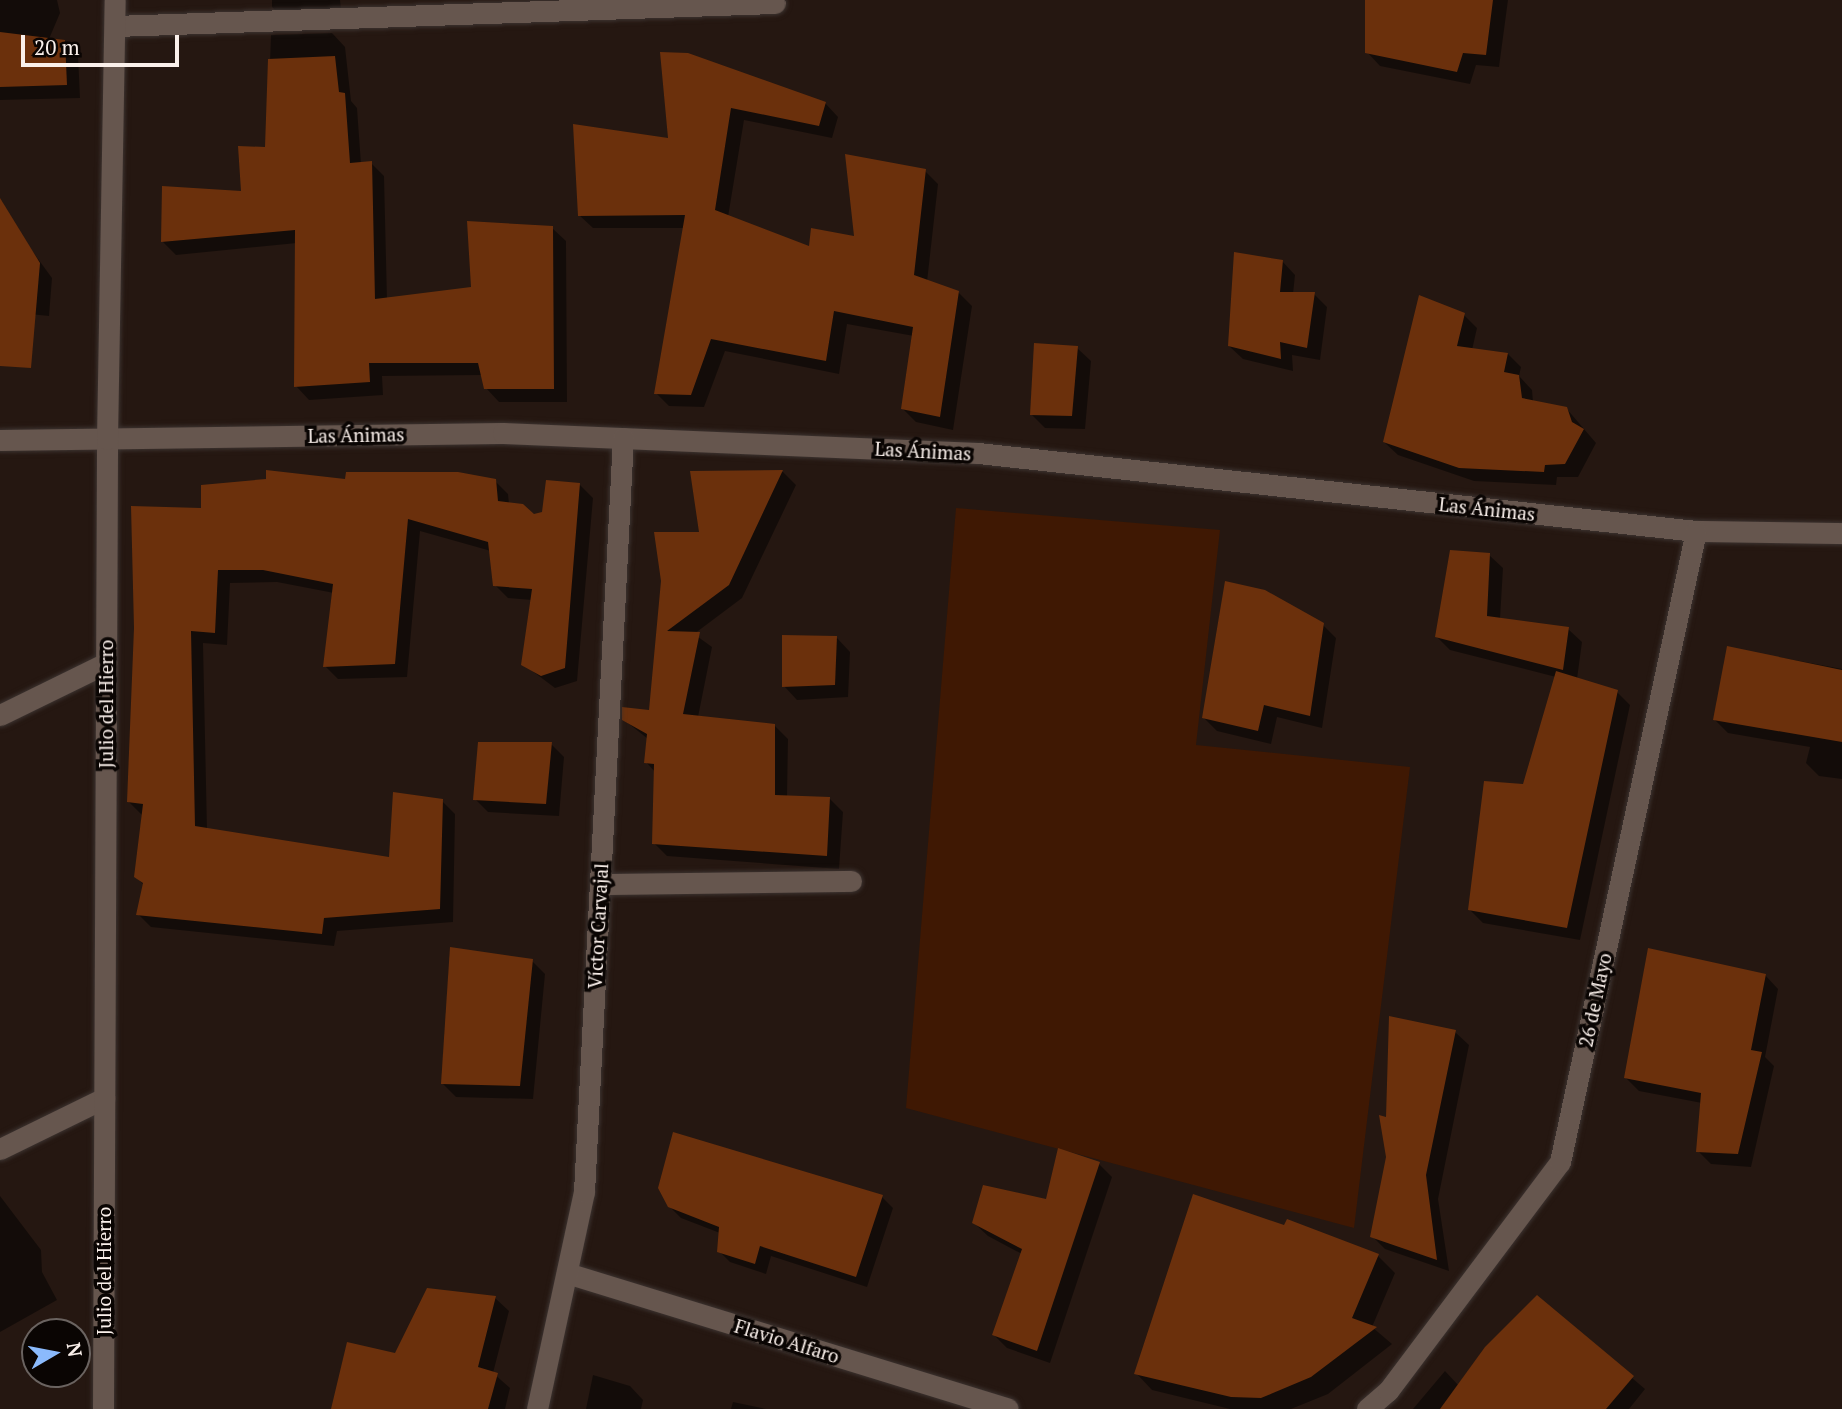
<!DOCTYPE html>
<html>
<head>
<meta charset="utf-8">
<style>
  body { margin:0 }
  #map { position:relative; width:1842px; height:1409px; overflow:hidden; background:#251711; font-family:"PT Serif",serif }
  div>[style] { position:absolute }
  [style*='--x'] { left:calc(var(--x)*1px); top:calc(var(--y)*1px); width:calc(var(--w)*1px); rotate:calc(var(--a)*1deg) }
  .green>* { inset:0; background:#3f1803 }
  .shadow>* { inset:0; background:#0007 }
  .building>* { inset:0; background:#6b300c }
  .roads { filter:drop-shadow(0 0 2px #3c3330) drop-shadow(0 0 2px #3c3330) }
  .minor>* { height:21px; margin:-10.5px; padding:0 10.5px; transform-origin:10.5px; border-radius:10.5px; background:#66564e }
  span { translate:-50% -50%; white-space:nowrap; text-align:center; line-height:1.15; -webkit-text-stroke:7px #0a0503; paint-order:stroke }
  .street-label { font-size:19px; color:#faf0eb }
  .north { position:absolute; left:21px; top:1318px; width:70px; height:70px; box-sizing:border-box; background:#0a0503; border:2px solid #6a6360; border-radius:50%; rotate:80deg; font-size:19px; font-weight:700; line-height:28px; text-align:center; color:#faf0eb }
  .north::after { content:''; display:block; margin:auto; width:24px; height:32px; background:#8bbafc; clip-path:polygon(50% 0,100% 100%,50% 72%,0 100%) }
  .scale { position:absolute; left:21px; top:35px; width:158px; height:32px; box-sizing:border-box; border:4px solid #faf0eb; border-top:0; padding-left:9px; font-size:21px; line-height:24px; white-space:nowrap; color:#faf0eb; -webkit-text-stroke:5px #0a0503; paint-order:stroke }
</style>
</head>
<body>
<div id="map">
  <div class="green">
    <div style="clip-path:polygon(956px 508px,1220px 530px,1196px 745px,1410px 767px,1354px 1228px,906px 1108px)"></div>
  </div>
  <div class="shadow">
    <div style="clip-path:polygon(0 0,57px 0,60px 13px,49px 39px,65px 41px,78px 55px,80px 98px,0 100px)"></div>
    <div style="clip-path:polygon(272px 0,340px 0,342px 18px,285px 20px,272px 7px)"></div>
    <div style="clip-path:polygon(1367px 0,1508px 0,1499px 67px,1476px 65px,1470px 84px,1380px 66px,1367px 52px)"></div>
    <div style="clip-path:polygon(332px 33px,345px 47px,351px 101px,357px 108px,361px 164px,371px 163px,384px 176px,387px 300px,473px 288px,552px 228px,566px 241px,567px 402px,499px 402px,486px 388px,483px 375px,382px 376px,383px 395px,309px 400px,296px 386px,297px 243px,176px 255px,163px 242px,243px 193px,267px 148px,271px 35px)"></div>
    <div style="clip-path:polygon(662px 54px,825px 103px,838px 117px,832px 138px,744px 120px,728px 217px,811px 249px,856px 238px,925px 171px,938px 184px,927px 282px,958px 292px,972px 306px,953px 430px,916px 422px,903px 409px,914px 336px,847px 324px,839px 374px,725px 351px,704px 407px,669px 406px,656px 393px,685px 228px,593px 228px,579px 215px,670px 140px)"></div>
    <div style="clip-path:polygon(0 232px,19px 233px,52px 278px,49px 316px,0 311px)"></div>
    <div style="clip-path:polygon(1282px 261px,1295px 275px,1293px 294px,1314px 294px,1327px 307px,1320px 360px,1292px 355px,1293px 371px,1243px 359px,1229px 346px)"></div>
    <div style="clip-path:polygon(1464px 315px,1477px 328px,1472px 350px,1508px 354px,1521px 367px,1519px 376px,1532px 390px,1533px 402px,1566px 408px,1596px 443px,1578px 477px,1557px 477px,1556px 485px,1474px 481px,1398px 455px,1384px 442px)"></div>
    <div style="clip-path:polygon(1077px 348px,1091px 361px,1085px 429px,1045px 428px,1031px 414px)"></div>
    <div style="clip-path:polygon(783px 472px,796px 485px,742px 598px,694px 634px,712px 647px,698px 717px,775px 726px,788px 739px,787px 797px,830px 799px,843px 812px,839px 869px,667px 856px,654px 843px,655px 772px,646px 762px,648px 739px,623px 719px,650px 712px,663px 581px,701px 533px,692px 473px)"></div>
    <div style="clip-path:polygon(347px 481px,495px 481px,508px 494px,509px 504px,534px 516px,543px 514px,580px 485px,593px 498px,577px 681px,555px 688px,523px 664px,532px 600px,508px 598px,495px 585px,491px 551px,420px 531px,407px 677px,338px 679px,325px 666px,334px 593px,277px 582px,230px 583px,227px 645px,203px 643px,207px 830px,391px 859px,442px 801px,455px 814px,453px 922px,337px 931px,334px 946px,151px 927px,138px 914px,144px 885px,136px 877px,142px 815px,129px 802px,203px 510px)"></div>
    <div style="clip-path:polygon(1489px 555px,1503px 568px,1500px 619px,1568px 629px,1582px 642px,1577px 679px,1617px 692px,1630px 705px,1580px 940px,1483px 923px,1470px 910px,1525px 786px,1556px 677px,1450px 650px,1437px 637px)"></div>
    <div style="clip-path:polygon(1323px 625px,1336px 638px,1322px 728px,1277px 717px,1271px 744px,1217px 731px,1204px 718px)"></div>
    <div style="clip-path:polygon(837px 638px,850px 652px,848px 697px,797px 700px,784px 686px)"></div>
    <div style="clip-path:polygon(1729px 648px,1842px 669px,1842px 779px,1819px 776px,1806px 763px,1810px 747px,1728px 733px,1715px 720px)"></div>
    <div style="clip-path:polygon(551px 744px,564px 757px,559px 816px,488px 812px,475px 799px)"></div>
    <div style="clip-path:polygon(532px 961px,545px 974px,533px 1099px,456px 1097px,443px 1084px)"></div>
    <div style="clip-path:polygon(1765px 975px,1778px 989px,1765px 1057px,1774px 1066px,1751px 1167px,1711px 1164px,1698px 1151px,1702px 1103px,1639px 1091px,1626px 1078px)"></div>
    <div style="clip-path:polygon(1455px 1032px,1469px 1045px,1438px 1199px,1449px 1271px,1385px 1249px,1372px 1236px,1388px 1157px,1388px 1119px)"></div>
    <div style="clip-path:polygon(1099px 1164px,1112px 1177px,1050px 1363px,1007px 1348px,994px 1335px,1022px 1254px,988px 1236px,974px 1223px,1047px 1201px)"></div>
    <div style="clip-path:polygon(0 1196px,41px 1250px,42px 1272px,57px 1300px,0 1332px)"></div>
    <div style="clip-path:polygon(882px 1197px,893px 1208px,867px 1287px,771px 1256px,766px 1274px,730px 1262px,719px 1251px,720px 1233px,681px 1218px,669px 1206px)"></div>
    <div style="clip-path:polygon(1378px 1256px,1395px 1273px,1372px 1327px,1392px 1344px,1328px 1394px,1291px 1409px,1230px 1409px,1152px 1390px,1136px 1373px)"></div>
    <div style="clip-path:polygon(1537px 1297px,1645px 1389px,1629px 1409px,1413px 1409px,1445px 1371px,1459px 1386px)"></div>
    <div style="clip-path:polygon(495px 1298px,509px 1311px,493px 1373px,510px 1388px,505px 1409px,335px 1409px)"></div>
    <div style="clip-path:polygon(593px 1375px,630px 1386px,643px 1400px,641px 1409px,586px 1409px)"></div>
    <div style="clip-path:polygon(733px 1402px,766px 1409px,731px 1409px)"></div>
  </div>
  <div class="building">
    <div style="clip-path:polygon(1365px 0,1493px 0,1486px 55px,1463px 53px,1457px 72px,1365px 53px)"></div>
    <div style="clip-path:polygon(0 32px,65px 40px,67px 85px,0 87px)"></div>
    <div style="clip-path:polygon(660px 52px,688px 53px,826px 102px,819px 126px,731px 108px,715px 210px,809px 246px,811px 228px,854px 236px,845px 154px,926px 169px,914px 275px,959px 291px,940px 417px,901px 409px,913px 327px,834px 311px,826px 361px,711px 339px,691px 395px,654px 394px,685px 215px,578px 216px,573px 124px,668px 138px)"></div>
    <div style="clip-path:polygon(335px 56px,339px 92px,345px 93px,350px 163px,372px 161px,375px 299px,471px 287px,467px 221px,553px 226px,554px 389px,484px 389px,478px 363px,369px 363px,370px 382px,294px 387px,295px 230px,161px 242px,162px 186px,241px 191px,238px 146px,265px 147px,268px 59px)"></div>
    <div style="clip-path:polygon(0 198px,40px 263px,31px 368px,0 366px)"></div>
    <div style="clip-path:polygon(1234px 252px,1283px 260px,1280px 292px,1315px 292px,1307px 348px,1280px 342px,1281px 359px,1228px 346px)"></div>
    <div style="clip-path:polygon(1419px 295px,1465px 313px,1457px 346px,1508px 353px,1504px 372px,1519px 375px,1522px 398px,1567px 407px,1572px 422px,1584px 429px,1565px 464px,1545px 465px,1544px 472px,1459px 468px,1383px 442px)"></div>
    <div style="clip-path:polygon(1034px 343px,1078px 346px,1072px 416px,1030px 415px)"></div>
    <div style="clip-path:polygon(266px 470px,345px 479px,346px 472px,458px 472px,496px 479px,498px 501px,523px 504px,534px 514px,542px 512px,546px 480px,580px 483px,565px 668px,541px 676px,521px 665px,532px 589px,493px 586px,488px 542px,408px 519px,395px 664px,323px 667px,333px 584px,263px 570px,218px 570px,215px 633px,191px 631px,195px 826px,389px 857px,393px 792px,443px 799px,440px 909px,324px 918px,322px 934px,136px 915px,143px 883px,134px 877px,143px 804px,127px 802px,134px 628px,131px 506px,201px 508px,201px 485px,266px 479px)"></div>
    <div style="clip-path:polygon(783px 470px,729px 585px,667px 631px,700px 632px,683px 714px,775px 724px,775px 795px,830px 797px,827px 856px,652px 844px,654px 764px,644px 763px,647px 734px,622px 720px,622px 707px,649px 710px,661px 581px,654px 532px,699px 532px,690px 471px)"></div>
    <div style="clip-path:polygon(1450px 550px,1490px 553px,1487px 616px,1569px 627px,1563px 670px,1435px 637px)"></div>
    <div style="clip-path:polygon(1225px 581px,1265px 590px,1324px 623px,1310px 716px,1264px 705px,1258px 731px,1202px 718px)"></div>
    <div style="clip-path:polygon(782px 635px,837px 636px,835px 685px,782px 687px)"></div>
    <div style="clip-path:polygon(1727px 646px,1842px 670px,1842px 742px,1713px 720px)"></div>
    <div style="clip-path:polygon(1556px 671px,1618px 690px,1567px 928px,1468px 910px,1484px 781px,1523px 784px)"></div>
    <div style="clip-path:polygon(478px 742px,552px 742px,546px 804px,473px 800px)"></div>
    <div style="clip-path:polygon(450px 947px,533px 959px,520px 1086px,441px 1084px)"></div>
    <div style="clip-path:polygon(1648px 948px,1766px 974px,1751px 1050px,1762px 1052px,1738px 1154px,1696px 1152px,1701px 1093px,1624px 1078px)"></div>
    <div style="clip-path:polygon(1389px 1016px,1456px 1030px,1426px 1175px,1437px 1260px,1370px 1237px,1386px 1157px,1379px 1115px,1386px 1117px)"></div>
    <div style="clip-path:polygon(673px 1132px,883px 1195px,856px 1277px,760px 1246px,755px 1264px,717px 1252px,719px 1227px,668px 1207px,658px 1188px)"></div>
    <div style="clip-path:polygon(1058px 1148px,1100px 1162px,1037px 1351px,992px 1335px,1022px 1249px,972px 1223px,983px 1185px,1046px 1199px)"></div>
    <div style="clip-path:polygon(1193px 1194px,1284px 1225px,1287px 1219px,1379px 1254px,1352px 1318px,1377px 1327px,1311px 1377px,1261px 1398px,1231px 1397px,1134px 1374px)"></div>
    <div style="clip-path:polygon(427px 1288px,496px 1296px,478px 1367px,498px 1373px,488px 1409px,331px 1409px,347px 1342px,395px 1353px)"></div>
    <div style="clip-path:polygon(1537px 1295px,1634px 1376px,1606px 1409px,1440px 1409px,1485px 1347px)"></div>
  </div>
  <div class="roads">
    <div class="minor">
      <div style="--x:115;--y:26;--w:660;--a:-2"></div>
      <div style="--x:0;--y:440;--w:503;--a:-0.8"></div>
      <div style="--x:503;--y:433;--w:475;--a:2.4"></div>
      <div style="--x:978;--y:453;--w:722;--a:6.2"></div>
      <div style="--x:1696;--y:531;--w:146;--a:0.8"></div>
      <div style="--x:0;--y:715;--w:118;--a:-26.1"></div>
      <div style="--x:600;--y:884;--w:251;--a:-0.7"></div>
      <div style="--x:0;--y:1149;--w:116;--a:-26.1"></div>
      <div style="--x:567;--y:1273;--w:461;--a:17.1"></div>
      <div style="--x:103;--y:1409;--w:970;--a:-89.76"></div>
      <div style="--x:107;--y:439;--w:439;--a:-89"></div>
      <div style="--x:537;--y:1409;--w:222;--a:-77.8"></div>
      <div style="--x:584;--y:1192;--w:755;--a:-87.04"></div>
      <div style="--x:1367;--y:1409;--w:28;--a:-41"></div>
      <div style="--x:1388;--y:1391;--w:286;--a:-53.1"></div>
      <div style="--x:1560;--y:1162;--w:645;--a:-77.84"></div>
    </div>
  </div>
  <div class="street-label">
    <span style="left:356px;top:435px;rotate:-1deg">Las Ánimas</span>
    <span style="left:923px;top:451px;rotate:3deg">Las Ánimas</span>
    <span style="left:1487px;top:509px;rotate:6deg">Las Ánimas</span>
    <span style="left:106px;top:704px;rotate:-90deg">Julio del Hierro</span>
    <span style="left:598px;top:926px;rotate:-87deg">Víctor Carvajal</span>
    <span style="left:1595px;top:1000px;rotate:-78deg">26 de Mayo</span>
    <span style="left:104px;top:1271px;rotate:-90deg">Julio del Hierro</span>
    <span style="left:787px;top:1341px;rotate:17deg">Flavio Alfaro</span>
  </div>
  <div class="north">N</div>
  <div class="scale">20 m</div>
</div>
</body>
</html>
